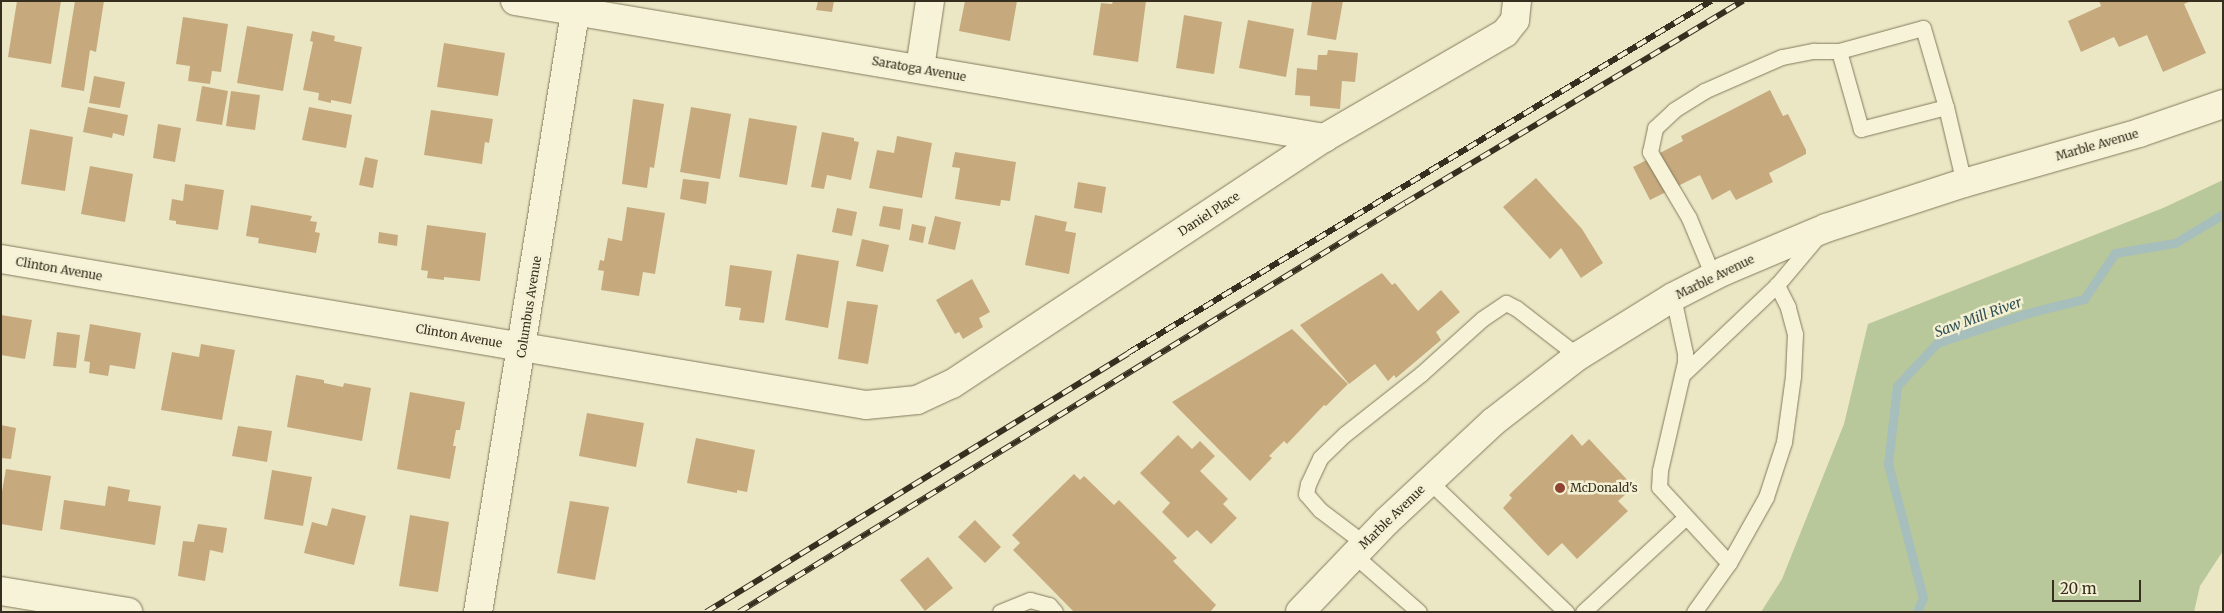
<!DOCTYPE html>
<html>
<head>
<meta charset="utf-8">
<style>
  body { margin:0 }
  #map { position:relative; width:2224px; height:613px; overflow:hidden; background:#ebe7c5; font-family:Merriweather,serif }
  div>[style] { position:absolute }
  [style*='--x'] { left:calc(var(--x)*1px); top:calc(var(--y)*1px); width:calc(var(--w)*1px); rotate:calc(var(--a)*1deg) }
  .green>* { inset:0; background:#b9c89a }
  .stream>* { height:9px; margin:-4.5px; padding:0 4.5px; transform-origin:4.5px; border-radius:4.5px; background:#a6bebc }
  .building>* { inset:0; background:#c6aa7e }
  .roads { filter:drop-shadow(0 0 1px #847a5c) drop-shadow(0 0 1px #847a5c) }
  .lane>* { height:15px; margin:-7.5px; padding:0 7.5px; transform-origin:7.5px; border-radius:7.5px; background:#f6f3d8 }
  .street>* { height:28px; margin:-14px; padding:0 14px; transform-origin:14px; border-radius:14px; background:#f6f3d8 }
  .secondary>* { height:28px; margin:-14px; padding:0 14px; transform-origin:14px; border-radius:14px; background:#f6f3d8 }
  .rail>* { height:5.5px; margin-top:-2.75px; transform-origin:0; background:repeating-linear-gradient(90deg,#f3f0d4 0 11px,#362f1f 0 22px); box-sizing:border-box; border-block:1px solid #362f1f }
  .dots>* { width:14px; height:14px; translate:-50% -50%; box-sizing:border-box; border:2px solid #f3f0d4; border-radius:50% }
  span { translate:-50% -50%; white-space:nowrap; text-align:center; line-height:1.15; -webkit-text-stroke:5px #f3f0d4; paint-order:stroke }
  .street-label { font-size:12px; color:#362f1f }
  .poi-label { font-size:12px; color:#362f1f }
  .left { translate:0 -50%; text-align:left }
  .water-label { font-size:14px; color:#304f54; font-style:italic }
  .frame { position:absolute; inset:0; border:2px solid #362f1f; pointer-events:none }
  .scale { position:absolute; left:2052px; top:580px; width:89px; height:22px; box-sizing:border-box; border:2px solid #362f1f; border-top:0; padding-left:6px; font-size:15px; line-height:18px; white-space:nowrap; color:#362f1f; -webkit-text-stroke:4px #f3f0d4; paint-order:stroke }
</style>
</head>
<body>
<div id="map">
  <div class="green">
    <div style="clip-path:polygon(2223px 180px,2223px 551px,2200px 586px,2194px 612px,1761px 612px,1782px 579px,1844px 424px,1868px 324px,2163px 208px)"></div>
  </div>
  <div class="stream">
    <div style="--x:1917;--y:612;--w:15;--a:-67"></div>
    <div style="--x:1923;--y:598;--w:138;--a:-104.6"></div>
    <div style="--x:1888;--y:464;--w:79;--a:-83.4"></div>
    <div style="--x:1897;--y:386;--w:59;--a:-47.1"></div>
    <div style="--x:1937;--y:343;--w:96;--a:-18.2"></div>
    <div style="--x:2028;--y:313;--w:58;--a:-14"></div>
    <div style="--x:2084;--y:299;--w:55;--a:-56"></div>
    <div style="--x:2115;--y:253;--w:61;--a:-9.5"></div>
    <div style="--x:2175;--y:243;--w:56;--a:-31.1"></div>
  </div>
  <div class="building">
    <div style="clip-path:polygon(17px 1px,61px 1px,51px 64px,8px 57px)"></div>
    <div style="clip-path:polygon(75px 1px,104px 1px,96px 52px,90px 50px,84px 91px,61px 87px)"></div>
    <div style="clip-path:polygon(818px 1px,834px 1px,832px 12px,816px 10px)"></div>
    <div style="clip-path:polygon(965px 1px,1017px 1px,1010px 41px,959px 31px)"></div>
    <div style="clip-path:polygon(1113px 1px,1146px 1px,1138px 62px,1093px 55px,1101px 3px,1112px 4px)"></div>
    <div style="clip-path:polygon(1312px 1px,1343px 1px,1336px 40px,1307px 35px)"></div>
    <div style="clip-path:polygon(2099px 1px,2191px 1px,2184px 4px,2206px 53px,2163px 72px,2147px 35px,2119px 47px,2114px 37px,2081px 52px,2068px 21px,2101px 6px)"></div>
    <div style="clip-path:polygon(1184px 15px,1222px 22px,1214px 74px,1176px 68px)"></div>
    <div style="clip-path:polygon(183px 17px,228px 24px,221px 72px,212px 71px,210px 84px,188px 81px,190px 66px,176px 64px)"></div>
    <div style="clip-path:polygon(1248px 20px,1294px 29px,1286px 77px,1239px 68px)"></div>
    <div style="clip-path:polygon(247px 26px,293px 34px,283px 91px,237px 83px)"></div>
    <div style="clip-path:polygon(312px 31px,335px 36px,334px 41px,362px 47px,351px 104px,331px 100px,331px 103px,318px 100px,319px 93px,303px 90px,313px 42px,310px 41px)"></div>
    <div style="clip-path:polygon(444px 43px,505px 53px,498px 96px,437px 87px)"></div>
    <div style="clip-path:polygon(1328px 50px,1358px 53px,1355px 82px,1342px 81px,1340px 109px,1310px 106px,1310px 96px,1295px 95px,1297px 68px,1317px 70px,1318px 55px,1327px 55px)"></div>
    <div style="clip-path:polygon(94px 76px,125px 82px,120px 108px,89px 103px)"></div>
    <div style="clip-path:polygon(202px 86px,228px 91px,222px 125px,196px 121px)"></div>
    <div style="clip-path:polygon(1770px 90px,1783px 116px,1788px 114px,1806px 150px,1806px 154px,1769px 173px,1773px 182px,1736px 200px,1730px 190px,1712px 200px,1700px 175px,1650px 200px,1633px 167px,1683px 141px,1681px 136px)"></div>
    <div style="clip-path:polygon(231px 91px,260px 95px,255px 130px,226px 126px)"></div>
    <div style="clip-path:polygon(633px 99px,664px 104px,654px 168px,650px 167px,647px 188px,622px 184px)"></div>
    <div style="clip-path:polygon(88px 107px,128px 115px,124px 136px,113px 133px,112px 138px,83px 132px)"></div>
    <div style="clip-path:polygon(309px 107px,352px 115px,346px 148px,302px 140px)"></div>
    <div style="clip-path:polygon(691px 107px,731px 114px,720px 179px,680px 172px)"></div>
    <div style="clip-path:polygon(431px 110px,493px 119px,489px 143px,485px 142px,482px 164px,424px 155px)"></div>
    <div style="clip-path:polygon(749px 118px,797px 126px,787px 185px,739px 177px)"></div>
    <div style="clip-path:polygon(158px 124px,181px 128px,175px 162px,153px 158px)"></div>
    <div style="clip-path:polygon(30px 129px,73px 137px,65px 191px,21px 184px)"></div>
    <div style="clip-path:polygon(822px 132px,854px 138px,854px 141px,859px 142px,851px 180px,827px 175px,824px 189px,811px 187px)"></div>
    <div style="clip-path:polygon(897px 136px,932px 143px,922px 198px,869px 188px,877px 150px,894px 153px)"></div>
    <div style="clip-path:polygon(955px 152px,1016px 162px,1010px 201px,1001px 200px,1000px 206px,955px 199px,960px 168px,952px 167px)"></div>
    <div style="clip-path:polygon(365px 157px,378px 160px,373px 188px,359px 185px)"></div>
    <div style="clip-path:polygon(90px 166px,133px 174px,125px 222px,81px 214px)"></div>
    <div style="clip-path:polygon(1536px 178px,1582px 229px,1603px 263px,1581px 278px,1561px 248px,1550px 259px,1503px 207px)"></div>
    <div style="clip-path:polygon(683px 179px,709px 182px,706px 204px,680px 199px)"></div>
    <div style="clip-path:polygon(1078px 182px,1106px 187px,1102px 213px,1074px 208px)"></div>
    <div style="clip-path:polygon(185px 184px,224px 190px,218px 230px,176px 224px,176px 221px,169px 220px,172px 199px,183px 201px)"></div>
    <div style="clip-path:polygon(251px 205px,312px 216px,310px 221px,317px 222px,315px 232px,320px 233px,316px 253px,258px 243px,259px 238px,246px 236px)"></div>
    <div style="clip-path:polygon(883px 206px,903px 209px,900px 230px,879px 226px)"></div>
    <div style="clip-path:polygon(627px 207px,665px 213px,655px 274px,643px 272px,639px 296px,601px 290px,604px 271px,598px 270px,600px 260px,604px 261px,608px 238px,622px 241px)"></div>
    <div style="clip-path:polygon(837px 208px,857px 212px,852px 236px,832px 232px)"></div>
    <div style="clip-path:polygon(1035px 215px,1067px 222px,1065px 231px,1076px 233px,1069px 274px,1025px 265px)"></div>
    <div style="clip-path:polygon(935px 216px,961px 222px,955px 250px,928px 244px)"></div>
    <div style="clip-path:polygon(912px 224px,926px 227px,923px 243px,909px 240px)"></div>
    <div style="clip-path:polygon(427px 225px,486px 233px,480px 281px,444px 277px,444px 280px,427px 278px,428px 271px,421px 270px)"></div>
    <div style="clip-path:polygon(379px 232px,398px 235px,397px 246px,378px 243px)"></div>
    <div style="clip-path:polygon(862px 239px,889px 245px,883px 272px,856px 266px)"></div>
    <div style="clip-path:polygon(797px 254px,839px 261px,828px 328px,785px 320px)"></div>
    <div style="clip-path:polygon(730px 265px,772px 271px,764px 323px,739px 320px,741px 308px,725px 306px)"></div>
    <div style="clip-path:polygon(1382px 273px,1392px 285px,1395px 283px,1418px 311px,1441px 290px,1460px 312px,1436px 332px,1441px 340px,1396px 378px,1394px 375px,1388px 381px,1375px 364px,1349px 384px,1300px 325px)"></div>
    <div style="clip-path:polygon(972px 279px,990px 312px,979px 318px,983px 327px,963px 339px,959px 332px,955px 334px,936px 300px)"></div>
    <div style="clip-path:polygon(847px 301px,878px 305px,868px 364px,838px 359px)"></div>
    <div style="clip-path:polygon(1px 315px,32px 320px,25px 359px,1px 355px)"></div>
    <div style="clip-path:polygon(90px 324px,141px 333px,135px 369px,110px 365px,108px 376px,89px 373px,90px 362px,84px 361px)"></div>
    <div style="clip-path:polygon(1292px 329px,1348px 384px,1326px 406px,1324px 405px,1287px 444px,1284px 441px,1269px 456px,1272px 458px,1250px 481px,1172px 402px)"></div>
    <div style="clip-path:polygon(57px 332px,80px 335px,76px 368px,53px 366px)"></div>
    <div style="clip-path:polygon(201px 344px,235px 350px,222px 420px,161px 410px,172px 352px,199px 357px)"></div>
    <div style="clip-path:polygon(296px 375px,324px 380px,324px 383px,343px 387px,344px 383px,371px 388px,362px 441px,287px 427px)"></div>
    <div style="clip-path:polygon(410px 392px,465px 402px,460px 430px,456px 430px,453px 446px,456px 446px,450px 479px,397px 469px)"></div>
    <div style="clip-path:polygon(587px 413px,644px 423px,636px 467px,579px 456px)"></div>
    <div style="clip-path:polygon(1px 425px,16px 428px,11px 459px,1px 458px)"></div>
    <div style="clip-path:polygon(238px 426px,272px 431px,267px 462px,232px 456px)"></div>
    <div style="clip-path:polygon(1572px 434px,1582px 446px,1589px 439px,1634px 487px,1618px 501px,1628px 511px,1577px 559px,1562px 543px,1548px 556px,1503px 508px,1512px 498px,1509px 495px)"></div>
    <div style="clip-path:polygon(1178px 435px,1192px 449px,1200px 441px,1215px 456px,1200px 471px,1228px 499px,1223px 504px,1237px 518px,1211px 544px,1197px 530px,1188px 538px,1162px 512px,1170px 503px,1140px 473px)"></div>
    <div style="clip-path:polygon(696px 438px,755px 450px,747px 492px,737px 490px,737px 493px,687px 483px)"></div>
    <div style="clip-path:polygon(6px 469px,51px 476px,42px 531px,1px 524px,1px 497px)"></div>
    <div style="clip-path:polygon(272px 470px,312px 477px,303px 526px,264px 519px)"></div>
    <div style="clip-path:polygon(1074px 474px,1080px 480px,1084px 476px,1114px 505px,1119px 500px,1177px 558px,1173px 561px,1216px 605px,1210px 612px,1074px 612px,1013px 550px,1020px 543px,1012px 535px)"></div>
    <div style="clip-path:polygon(108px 486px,130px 490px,128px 501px,161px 506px,155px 545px,60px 529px,64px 500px,105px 506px)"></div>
    <div style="clip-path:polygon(570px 501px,609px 507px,595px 580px,557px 573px)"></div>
    <div style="clip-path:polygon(332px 508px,366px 516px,354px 565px,304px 553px,312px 522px,327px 526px)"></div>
    <div style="clip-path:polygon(410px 515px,449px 522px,438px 592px,399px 586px)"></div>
    <div style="clip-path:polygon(975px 520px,1001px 547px,985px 563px,958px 537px)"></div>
    <div style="clip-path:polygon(198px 524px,227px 528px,223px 553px,210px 550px,205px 581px,178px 576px,183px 541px,194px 542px)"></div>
    <div style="clip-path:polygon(928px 557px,953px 588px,925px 611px,900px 580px)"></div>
  </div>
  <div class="roads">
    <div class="lane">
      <div style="--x:1946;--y:107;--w:88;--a:165.5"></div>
      <div style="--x:1861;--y:129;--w:81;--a:-105.8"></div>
      <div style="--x:1839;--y:51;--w:87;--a:-15.3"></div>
      <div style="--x:1923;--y:28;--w:82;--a:73.8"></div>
      <div style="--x:1946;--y:107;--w:78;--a:76.7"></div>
      <div style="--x:1713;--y:276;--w:63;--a:-112.5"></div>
      <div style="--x:1689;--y:218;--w:77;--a:-120.6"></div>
      <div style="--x:1650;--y:152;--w:25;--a:-78"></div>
      <div style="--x:1655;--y:128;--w:26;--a:-43"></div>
      <div style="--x:1674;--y:110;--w:36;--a:-32"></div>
      <div style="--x:1704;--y:91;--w:85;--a:-23.6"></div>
      <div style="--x:1782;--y:57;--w:33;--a:-11"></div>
      <div style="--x:1814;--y:51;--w:25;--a:0"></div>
      <div style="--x:1673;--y:297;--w:57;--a:77.9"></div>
      <div style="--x:1685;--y:353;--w:9;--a:90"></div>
      <div style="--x:1685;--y:362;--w:111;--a:103"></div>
      <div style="--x:1660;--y:470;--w:17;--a:93"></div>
      <div style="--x:1659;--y:487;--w:103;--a:47.4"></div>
      <div style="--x:1729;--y:563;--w:60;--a:125.5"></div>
      <div style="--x:1682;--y:375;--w:131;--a:-43.5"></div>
      <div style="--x:1777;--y:285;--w:65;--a:-50"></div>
      <div style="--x:1429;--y:481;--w:190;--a:43.7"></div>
      <div style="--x:1365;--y:544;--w:56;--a:-142.9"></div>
      <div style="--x:1320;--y:510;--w:21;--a:-131"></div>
      <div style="--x:1306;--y:494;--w:10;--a:-79"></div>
      <div style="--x:1308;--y:484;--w:29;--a:-65"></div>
      <div style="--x:1320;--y:458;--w:35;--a:-44"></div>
      <div style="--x:1345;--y:434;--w:97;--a:-38.3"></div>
      <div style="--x:1421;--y:374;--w:82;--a:-42"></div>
      <div style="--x:1482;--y:319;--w:29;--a:-34"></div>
      <div style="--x:1506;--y:303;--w:11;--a:27"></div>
      <div style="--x:1516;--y:308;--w:78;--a:37.7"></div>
      <div style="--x:1354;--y:555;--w:86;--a:41.2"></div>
      <div style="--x:1729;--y:563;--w:76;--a:-60.7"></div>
      <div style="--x:1766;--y:497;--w:58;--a:-71.9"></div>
      <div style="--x:1784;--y:442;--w:67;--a:-82.2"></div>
      <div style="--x:1793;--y:376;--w:42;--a:-87.3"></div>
      <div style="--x:1795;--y:334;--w:28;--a:-105"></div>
      <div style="--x:1788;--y:307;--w:25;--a:-117"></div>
      <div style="--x:1000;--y:612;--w:32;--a:-22"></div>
      <div style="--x:1030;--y:600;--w:20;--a:15"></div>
      <div style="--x:1049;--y:605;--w:9;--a:49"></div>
      <div style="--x:1583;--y:612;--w:140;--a:-42.7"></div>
    </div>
    <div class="street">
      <div style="--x:515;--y:1;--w:821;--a:9.61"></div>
      <div style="--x:920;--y:68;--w:68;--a:-81.5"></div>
      <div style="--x:1;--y:259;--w:877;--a:9.58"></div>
      <div style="--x:866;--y:405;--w:51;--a:-5.6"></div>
      <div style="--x:917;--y:400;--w:38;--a:-25"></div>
      <div style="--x:952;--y:384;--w:446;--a:-33.5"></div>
      <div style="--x:1324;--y:138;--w:209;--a:-30.1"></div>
      <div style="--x:1505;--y:33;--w:16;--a:-52"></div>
      <div style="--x:1515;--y:20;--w:19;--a:-84"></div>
      <div style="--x:1;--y:591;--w:129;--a:9.4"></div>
      <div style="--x:478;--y:612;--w:619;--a:-80.8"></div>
    </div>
    <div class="secondary">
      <div style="--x:1300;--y:612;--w:126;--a:-46.3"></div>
      <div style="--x:1387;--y:521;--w:145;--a:-43"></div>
      <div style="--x:1493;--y:422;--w:108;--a:-37.8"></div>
      <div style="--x:1578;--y:356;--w:112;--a:-31.8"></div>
      <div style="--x:1673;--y:297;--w:57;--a:-27"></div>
      <div style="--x:1724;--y:271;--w:111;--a:-22.9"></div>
      <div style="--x:1826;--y:228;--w:145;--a:-18.1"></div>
      <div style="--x:1964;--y:183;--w:182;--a:-15.9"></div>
      <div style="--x:2139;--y:133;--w:89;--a:-19"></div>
    </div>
  </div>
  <div class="rail">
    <div style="--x:706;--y:612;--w:495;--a:-31.5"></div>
    <div style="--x:1128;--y:353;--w:681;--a:-31.12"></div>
    <div style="--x:739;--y:612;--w:782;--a:-31.55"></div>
    <div style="--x:1405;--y:203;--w:394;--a:-30.9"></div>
  </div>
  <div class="dots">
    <div style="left:1560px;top:488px;background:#8f4331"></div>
  </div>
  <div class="street-label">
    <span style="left:919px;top:69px;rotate:10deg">Saratoga Avenue</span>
    <span style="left:2097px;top:145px;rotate:-16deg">Marble Avenue</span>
    <span style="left:1209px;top:214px;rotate:-33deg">Daniel Place</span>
    <span style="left:59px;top:269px;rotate:10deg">Clinton Avenue</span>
    <span style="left:1715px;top:277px;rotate:-26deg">Marble Avenue</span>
    <span style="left:529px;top:307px;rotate:-81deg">Columbus Avenue</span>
    <span style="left:459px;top:336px;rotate:10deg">Clinton Avenue</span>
    <span style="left:1392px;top:517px;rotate:-44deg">Marble Avenue</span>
  </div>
  <div class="poi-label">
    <span class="left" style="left:1570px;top:488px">McDonald's</span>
  </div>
  <div class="water-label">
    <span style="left:1978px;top:317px;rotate:-20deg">Saw Mill River</span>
  </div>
  <div class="frame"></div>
  <div class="scale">20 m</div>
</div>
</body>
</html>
